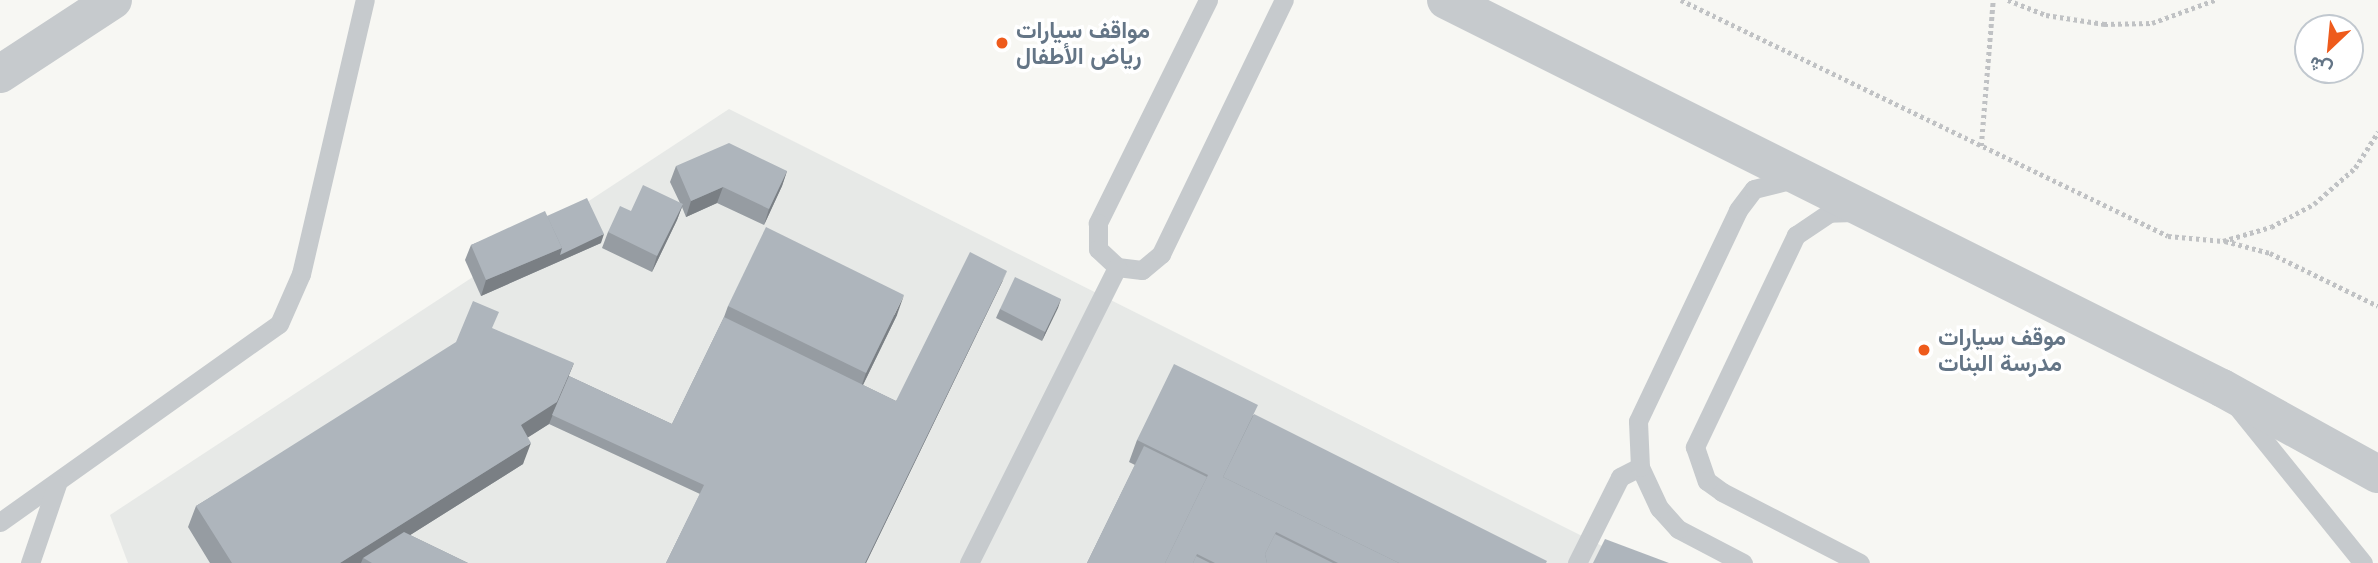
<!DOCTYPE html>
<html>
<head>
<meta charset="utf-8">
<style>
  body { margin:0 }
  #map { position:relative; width:2378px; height:563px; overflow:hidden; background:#f7f7f3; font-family:Montserrat,Vazirmatn,sans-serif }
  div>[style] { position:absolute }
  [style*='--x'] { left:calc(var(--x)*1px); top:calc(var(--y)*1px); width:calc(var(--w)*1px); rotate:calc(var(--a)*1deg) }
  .built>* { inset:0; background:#e7e9e7 }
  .path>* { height:4.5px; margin-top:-2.25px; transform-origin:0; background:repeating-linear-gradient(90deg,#c0c2c4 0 3.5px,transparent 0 7px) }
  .service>* { height:19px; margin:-9.5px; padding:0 9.5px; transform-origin:9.5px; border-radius:9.5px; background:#c6cacd }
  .minor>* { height:38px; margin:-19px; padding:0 19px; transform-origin:19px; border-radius:19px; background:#c6cacd }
  .wall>* { inset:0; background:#969ca2 }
  .shaded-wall>* { inset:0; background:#7a7f84 }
  .building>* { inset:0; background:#aeb5bc }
  .dots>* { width:19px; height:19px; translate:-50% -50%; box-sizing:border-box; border:4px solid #fff; border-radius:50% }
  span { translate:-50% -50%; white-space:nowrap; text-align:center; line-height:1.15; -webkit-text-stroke:7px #fff; paint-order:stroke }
  .poi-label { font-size:23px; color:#647586; font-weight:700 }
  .left { translate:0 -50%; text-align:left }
  .north { position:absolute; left:2294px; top:14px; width:70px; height:70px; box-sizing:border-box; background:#fff; border:2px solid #c1c8cf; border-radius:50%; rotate:206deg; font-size:19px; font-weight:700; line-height:28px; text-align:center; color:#647586 }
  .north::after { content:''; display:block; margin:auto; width:24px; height:32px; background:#ee5b1c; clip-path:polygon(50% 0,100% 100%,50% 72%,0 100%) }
</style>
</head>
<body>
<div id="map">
  <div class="built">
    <div style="clip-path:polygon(729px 109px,1636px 563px,128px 563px,110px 515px)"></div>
  </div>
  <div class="path">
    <div style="--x:1681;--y:0;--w:541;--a:25.85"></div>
    <div style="--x:2168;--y:236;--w:55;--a:5.2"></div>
    <div style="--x:2223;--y:241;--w:50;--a:-16.3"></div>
    <div style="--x:2271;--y:227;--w:49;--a:-28.1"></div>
    <div style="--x:2314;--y:204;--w:55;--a:-41.3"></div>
    <div style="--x:2355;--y:168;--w:43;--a:-57.4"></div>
    <div style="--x:2008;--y:0;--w:41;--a:21.5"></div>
    <div style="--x:2046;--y:15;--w:59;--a:8.8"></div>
    <div style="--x:2104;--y:24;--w:48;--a:-1.2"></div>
    <div style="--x:2152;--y:23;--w:67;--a:-20.1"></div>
    <div style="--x:1981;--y:146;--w:146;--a:-85.3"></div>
    <div style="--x:2225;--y:241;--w:47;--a:14.9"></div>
    <div style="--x:2270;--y:253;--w:120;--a:26.1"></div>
  </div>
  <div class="service">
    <div style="--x:1208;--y:0;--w:249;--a:116.3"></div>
    <div style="--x:1098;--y:223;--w:26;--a:90"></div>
    <div style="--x:1098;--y:249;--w:26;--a:43"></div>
    <div style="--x:1117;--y:267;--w:25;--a:7"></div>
    <div style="--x:1142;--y:270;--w:25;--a:-40"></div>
    <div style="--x:1161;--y:254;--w:282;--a:-64.2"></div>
    <div style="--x:1854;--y:212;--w:25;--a:178"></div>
    <div style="--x:1829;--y:213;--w:40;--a:146"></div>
    <div style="--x:1796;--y:235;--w:235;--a:115.5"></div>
    <div style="--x:1695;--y:447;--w:36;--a:71"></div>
    <div style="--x:1707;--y:481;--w:19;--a:36"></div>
    <div style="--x:1722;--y:492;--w:155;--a:27.2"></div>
    <div style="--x:2238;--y:408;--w:199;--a:51.1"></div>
    <div style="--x:0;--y:522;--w:342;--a:-35.4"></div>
    <div style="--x:279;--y:324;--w:55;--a:-66.3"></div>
    <div style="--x:301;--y:274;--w:281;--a:-76.9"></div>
    <div style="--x:30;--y:563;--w:83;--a:-71.1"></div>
    <div style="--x:969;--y:563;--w:331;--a:-63.4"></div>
    <div style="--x:1577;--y:563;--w:96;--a:-63.4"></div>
    <div style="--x:1620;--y:477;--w:22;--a:-27"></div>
    <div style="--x:1743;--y:563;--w:73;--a:-152.4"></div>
    <div style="--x:1678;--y:529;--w:28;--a:-132"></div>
    <div style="--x:1659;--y:508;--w:45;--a:-114.9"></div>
    <div style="--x:1640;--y:467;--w:46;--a:-92.5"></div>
    <div style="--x:1638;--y:421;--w:233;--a:-64.6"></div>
    <div style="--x:1738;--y:210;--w:26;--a:-53"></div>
    <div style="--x:1754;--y:189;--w:38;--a:-14"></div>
  </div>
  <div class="minor">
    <div style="--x:1446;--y:0;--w:868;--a:26.57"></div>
    <div style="--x:2222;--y:388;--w:178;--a:28.9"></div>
    <div style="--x:0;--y:74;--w:135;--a:-33.2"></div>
  </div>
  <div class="wall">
    <div style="clip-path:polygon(676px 166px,787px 171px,782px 186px,764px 225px,717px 203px,686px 217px,682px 207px,677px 220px,652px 272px,602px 248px,608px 232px,631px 211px,680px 203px,670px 182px)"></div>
    <div style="clip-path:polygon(547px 216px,601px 243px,481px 296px,465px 260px,471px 245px)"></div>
    <div style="clip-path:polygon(1003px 280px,866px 563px,666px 563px,700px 494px,549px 424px,528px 437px,523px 464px,410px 535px,468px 563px,210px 563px,188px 527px,196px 506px,493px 329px,569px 376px,672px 424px,724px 317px,728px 306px,897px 315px,863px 385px,896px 401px)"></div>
    <div style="clip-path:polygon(1061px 299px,1042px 341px,996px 318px,1000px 309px)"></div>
    <div style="clip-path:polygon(1254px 415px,1546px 563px,1087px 563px,1135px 465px,1129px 462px,1137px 440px)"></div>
  </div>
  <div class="shaded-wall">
    <div style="clip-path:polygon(787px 171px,782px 186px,764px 225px,769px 209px)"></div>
    <div style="clip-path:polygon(723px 187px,717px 203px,686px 217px,691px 201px)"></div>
    <div style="clip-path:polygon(683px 204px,677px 220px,652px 272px,657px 256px)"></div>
    <div style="clip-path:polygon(604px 234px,601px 243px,481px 296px,486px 280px,562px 248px)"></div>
    <div style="clip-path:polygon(1007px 271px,1003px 280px,866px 563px,865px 563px)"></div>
    <div style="clip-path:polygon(904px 295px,897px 315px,859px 393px,866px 373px)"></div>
    <div style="clip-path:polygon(1061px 299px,1058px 308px,1042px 341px,1045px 332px)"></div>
    <div style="clip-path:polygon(574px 363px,549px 424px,513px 447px,521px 425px)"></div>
    <div style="clip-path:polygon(531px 443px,523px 464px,369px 561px,363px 558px,361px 563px,340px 563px)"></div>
  </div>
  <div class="building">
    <div style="clip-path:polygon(729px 143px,787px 171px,769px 209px,723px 187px,691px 201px,676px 166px)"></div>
    <div style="clip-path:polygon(643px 185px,683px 204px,657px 256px,608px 232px,620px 206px,631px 211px)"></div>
    <div style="clip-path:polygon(587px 198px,604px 234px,560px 255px,562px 248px,547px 216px)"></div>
    <div style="clip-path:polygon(545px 211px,562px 248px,486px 280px,471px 245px)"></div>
    <div style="clip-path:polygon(766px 227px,904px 295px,866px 373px,728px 306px)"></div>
    <div style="clip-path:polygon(970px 252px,1007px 271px,865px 563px,666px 563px,704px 485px,552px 415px,569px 376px,672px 424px,724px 317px,896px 401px)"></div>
    <div style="clip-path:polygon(1015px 277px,1061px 299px,1045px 332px,1000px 309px)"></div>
    <div style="clip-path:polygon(473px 301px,499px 312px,492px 328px,574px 363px,557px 402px,521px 425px,531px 443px,340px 563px,232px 563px,196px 506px,456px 342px)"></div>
    <div style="clip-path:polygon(1174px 364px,1258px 405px,1223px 477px,1399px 563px,1338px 563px,1276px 532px,1265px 554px,1267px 563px,1215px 563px,1197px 554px,1193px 563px,1165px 563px,1208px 475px,1137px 440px)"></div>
    <div style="clip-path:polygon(1254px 414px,1547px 561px,1546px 563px,1399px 563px,1223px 477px)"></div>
    <div style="clip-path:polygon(1144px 446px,1207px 477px,1165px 563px,1087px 563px)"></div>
    <div style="clip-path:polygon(404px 532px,468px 563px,372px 563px,363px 558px)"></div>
    <div style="clip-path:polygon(1275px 534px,1333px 563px,1267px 563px,1265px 554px)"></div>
    <div style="clip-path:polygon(1605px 539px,1669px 563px,1593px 563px)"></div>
    <div style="clip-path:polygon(1196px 556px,1210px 563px,1193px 563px)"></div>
  </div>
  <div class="dots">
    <div style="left:1002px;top:43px;background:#ee5b1c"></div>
    <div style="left:1924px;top:350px;background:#ee5b1c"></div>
  </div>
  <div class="poi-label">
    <span class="left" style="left:1016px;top:43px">مواقف سيارات<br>رياض الأطفال</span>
    <span class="left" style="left:1938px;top:350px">موقف سيارات<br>مدرسة البنات</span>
  </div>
  <div class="north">ش</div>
</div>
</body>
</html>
